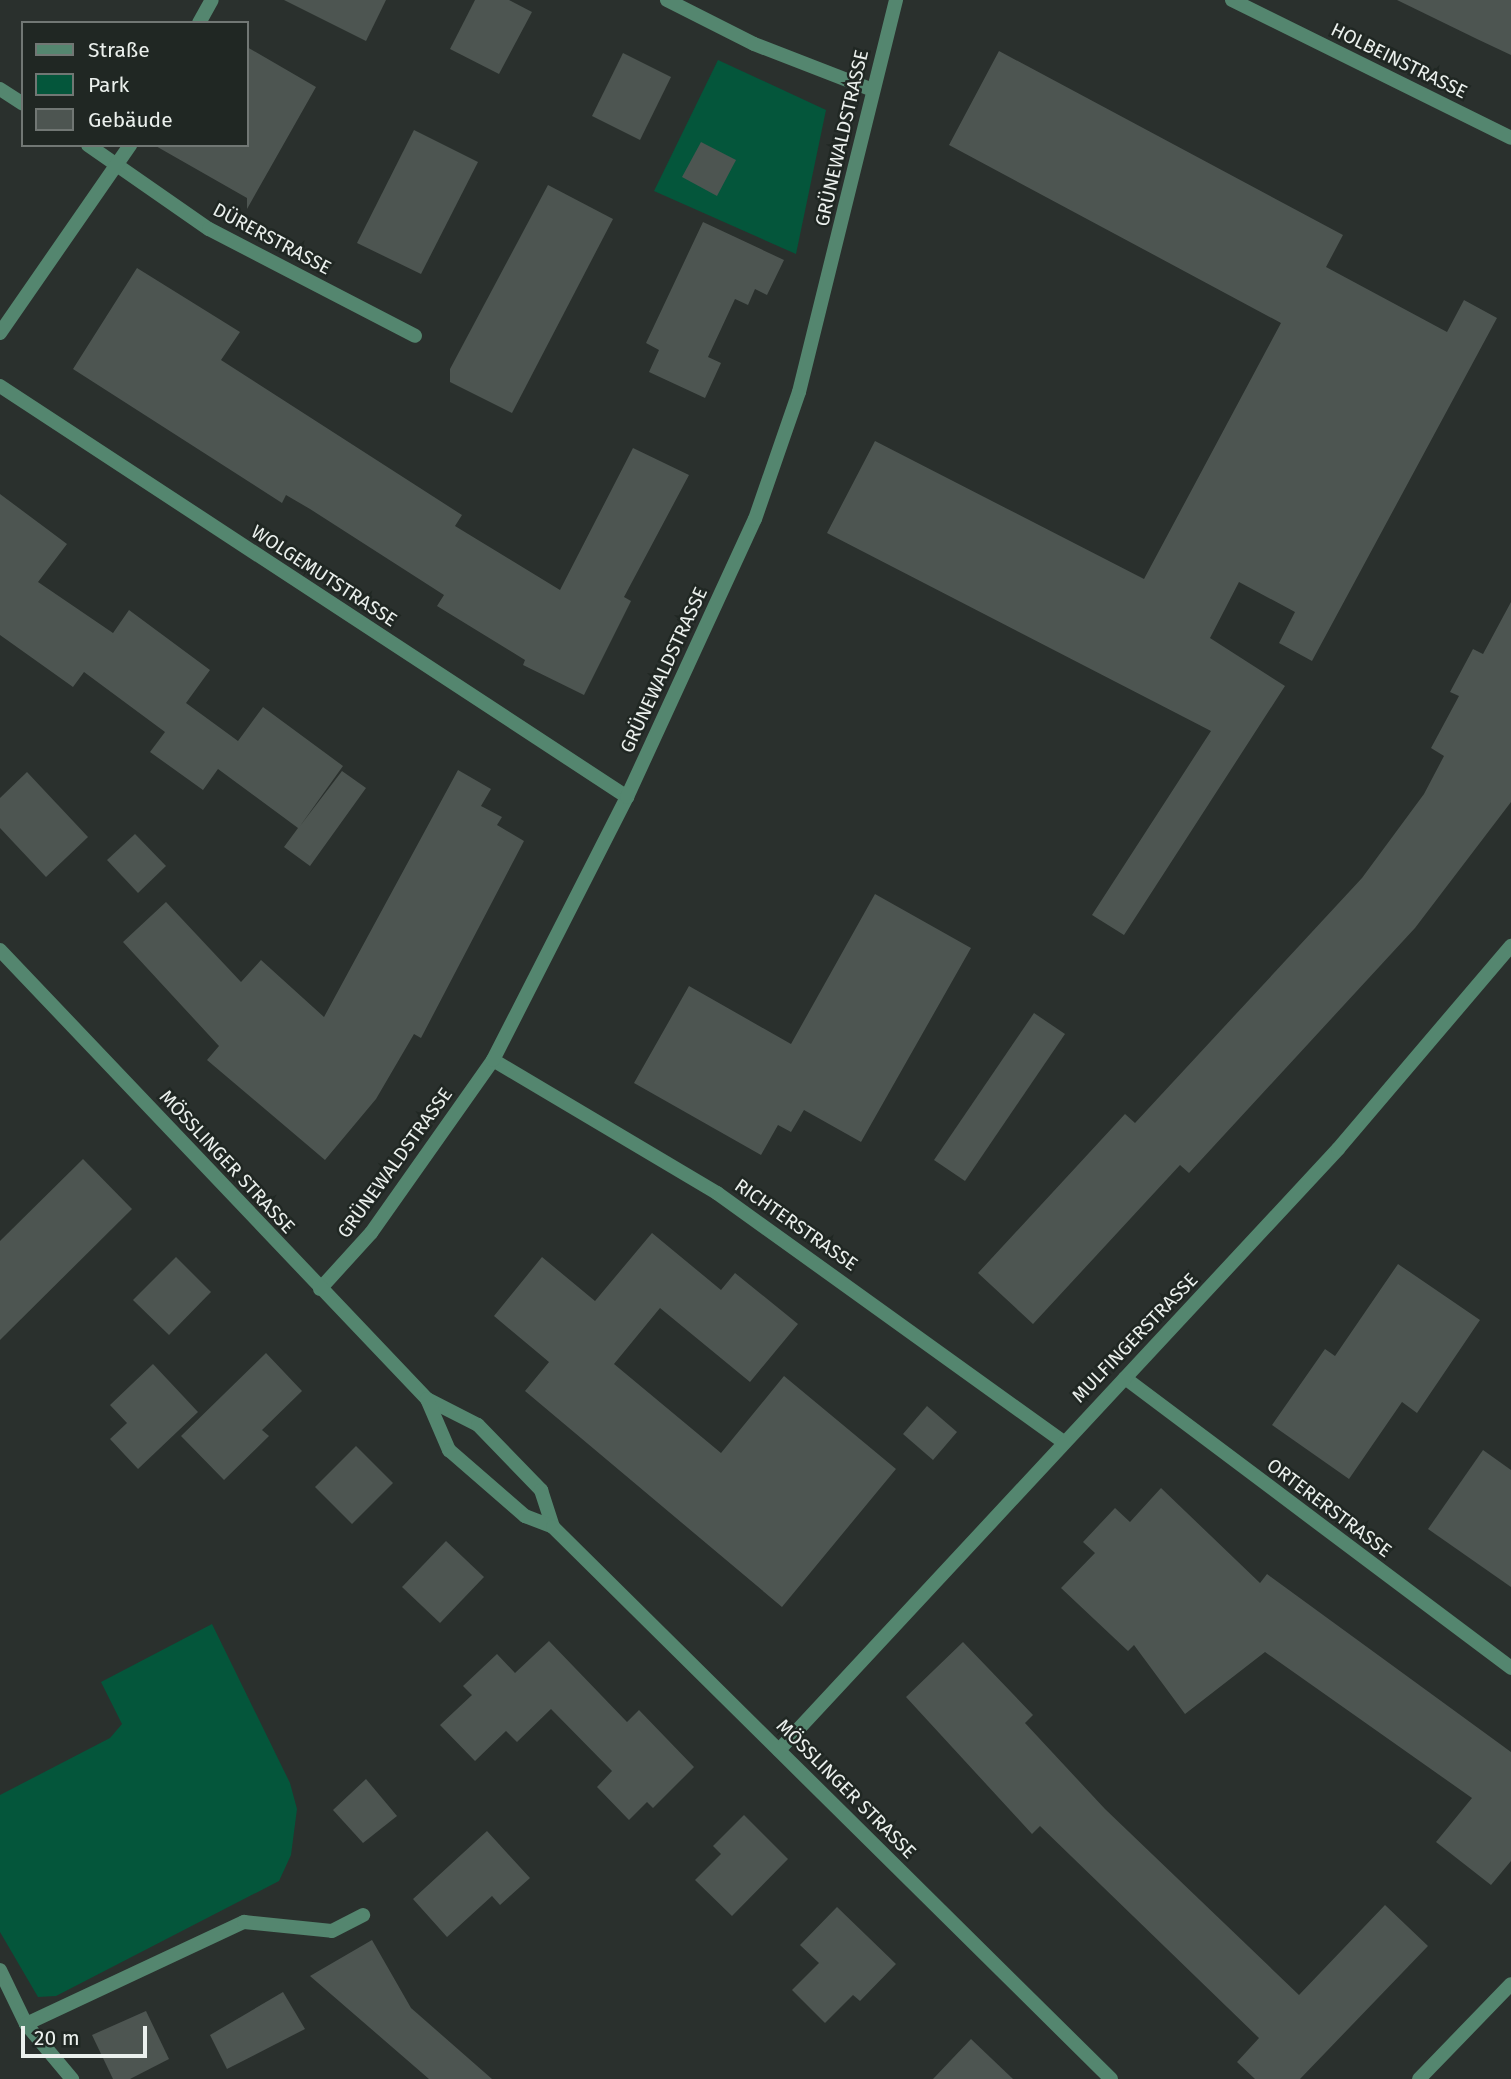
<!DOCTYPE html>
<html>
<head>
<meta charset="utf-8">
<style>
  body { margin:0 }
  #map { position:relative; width:1511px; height:2079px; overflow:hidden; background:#2a302d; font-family:"Fira Sans",sans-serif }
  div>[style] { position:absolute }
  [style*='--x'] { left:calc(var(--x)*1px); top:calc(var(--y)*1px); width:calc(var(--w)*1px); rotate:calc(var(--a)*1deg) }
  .green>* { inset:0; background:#04563b }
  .building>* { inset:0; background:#4d5551 }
  .minor>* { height:14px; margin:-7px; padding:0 7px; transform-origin:7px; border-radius:7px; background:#54866f }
  .tertiary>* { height:14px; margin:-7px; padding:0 7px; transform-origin:7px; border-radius:7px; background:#54866f }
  span { translate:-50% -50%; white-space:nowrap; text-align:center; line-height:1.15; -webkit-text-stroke:5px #202723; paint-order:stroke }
  .street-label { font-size:19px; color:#ebf0ed }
  .legend { position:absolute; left:21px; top:21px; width:228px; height:126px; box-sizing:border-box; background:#202723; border:2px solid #717774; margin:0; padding:9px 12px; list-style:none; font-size:21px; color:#ebf0ed }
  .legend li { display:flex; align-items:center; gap:14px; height:35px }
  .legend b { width:35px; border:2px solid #717774 }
  .scale { position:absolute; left:21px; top:2026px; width:126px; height:32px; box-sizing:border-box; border:4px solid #ebf0ed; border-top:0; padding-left:9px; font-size:21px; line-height:24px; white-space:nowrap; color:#ebf0ed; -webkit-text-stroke:5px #202723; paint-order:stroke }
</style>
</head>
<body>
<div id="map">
  <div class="green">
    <div style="clip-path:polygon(718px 60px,826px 110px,796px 254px,654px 191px)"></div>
    <div style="clip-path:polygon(212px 1624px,290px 1783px,297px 1809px,291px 1855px,279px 1881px,56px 1996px,38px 1997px,0 1932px,0 1795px,110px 1738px,122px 1724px,101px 1682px)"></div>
  </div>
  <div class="building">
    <div style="clip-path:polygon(284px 0,386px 0,366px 41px)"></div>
    <div style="clip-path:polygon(475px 0,509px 0,532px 12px,499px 74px,450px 49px)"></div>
    <div style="clip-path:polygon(1397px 0,1511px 0,1511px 55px,1477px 39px)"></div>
    <div style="clip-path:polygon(247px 47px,316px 87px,247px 209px,247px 198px,154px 145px,247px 145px)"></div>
    <div style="clip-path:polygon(999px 51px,1343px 235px,1326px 267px,1447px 332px,1464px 300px,1497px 318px,1312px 661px,1279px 643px,1295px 612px,1239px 582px,1210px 638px,1285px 686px,1124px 935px,1092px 915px,1211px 731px,827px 533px,875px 441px,1144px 579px,1281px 323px,949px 145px)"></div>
    <div style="clip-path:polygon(623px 53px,671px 77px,640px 140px,592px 116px)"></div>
    <div style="clip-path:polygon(414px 130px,478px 162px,421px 274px,357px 243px)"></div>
    <div style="clip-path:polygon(701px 142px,736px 160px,717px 196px,682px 177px)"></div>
    <div style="clip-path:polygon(548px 185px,613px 219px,512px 413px,450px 382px,450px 369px)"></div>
    <div style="clip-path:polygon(703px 222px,784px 260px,767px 295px,755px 289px,748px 305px,735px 299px,708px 357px,721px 363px,705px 398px,649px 372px,659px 350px,646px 343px)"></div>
    <div style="clip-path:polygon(137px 268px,240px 332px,221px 360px,462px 515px,455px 526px,560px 590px,633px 448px,689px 475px,624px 597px,631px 601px,584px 695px,523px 665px,525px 660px,437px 606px,444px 595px,310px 509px,286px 495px,282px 503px,73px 369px)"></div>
    <div style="clip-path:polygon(0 494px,67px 544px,38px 582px,113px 633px,129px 610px,210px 670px,186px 703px,238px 741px,263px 707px,343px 766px,300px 826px,342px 771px,366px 788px,310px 866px,284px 847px,298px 828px,218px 769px,203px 790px,150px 752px,165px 732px,84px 672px,73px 687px,0 635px)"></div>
    <div style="clip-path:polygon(1511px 602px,1511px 802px,1415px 928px,1189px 1173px,1180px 1165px,1033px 1324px,978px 1273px,1125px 1114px,1135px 1123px,1362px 878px,1424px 794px,1444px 756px,1431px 748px,1459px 696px,1450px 692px,1473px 649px,1483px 654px)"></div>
    <div style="clip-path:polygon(458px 770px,491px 789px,481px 806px,502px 817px,497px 825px,524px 841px,421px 1038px,414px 1034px,376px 1099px,325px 1160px,207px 1060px,219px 1046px,123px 942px,166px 902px,241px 982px,261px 960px,324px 1017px)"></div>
    <div style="clip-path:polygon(27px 772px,88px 837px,46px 877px,0 828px,0 798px)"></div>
    <div style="clip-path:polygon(135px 834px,166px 866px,138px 893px,107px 860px)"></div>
    <div style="clip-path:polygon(875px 894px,971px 948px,861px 1142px,804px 1110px,791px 1132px,778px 1125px,761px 1155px,634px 1083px,689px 986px,791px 1044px)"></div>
    <div style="clip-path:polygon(1034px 1013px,1065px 1034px,965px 1181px,934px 1160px)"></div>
    <div style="clip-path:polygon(83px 1159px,132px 1209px,0 1340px,0 1241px)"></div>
    <div style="clip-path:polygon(652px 1233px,721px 1290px,735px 1273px,798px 1324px,750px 1382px,660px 1308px,614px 1364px,721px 1453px,784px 1376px,896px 1469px,782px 1607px,525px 1391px,549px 1362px,494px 1316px,542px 1257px,595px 1301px)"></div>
    <div style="clip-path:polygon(176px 1257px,211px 1292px,169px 1335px,133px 1300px)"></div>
    <div style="clip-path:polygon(1398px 1264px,1480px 1320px,1417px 1413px,1402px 1402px,1349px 1479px,1272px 1425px,1325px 1349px,1335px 1356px)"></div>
    <div style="clip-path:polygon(266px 1353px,302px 1391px,262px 1430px,269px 1436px,224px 1480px,181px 1436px)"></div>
    <div style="clip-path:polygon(153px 1364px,198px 1412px,138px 1469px,110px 1439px,127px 1423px,110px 1405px)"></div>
    <div style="clip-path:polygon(927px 1406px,957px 1432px,933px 1460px,903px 1434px)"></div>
    <div style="clip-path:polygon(356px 1446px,393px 1483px,352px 1524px,315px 1487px)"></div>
    <div style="clip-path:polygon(1483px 1450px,1511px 1470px,1511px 1587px,1428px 1529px)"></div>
    <div style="clip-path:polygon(1161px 1488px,1260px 1583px,1267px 1574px,1511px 1752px,1511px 1861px,1491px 1885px,1436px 1842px,1472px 1798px,1265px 1652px,1185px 1714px,1134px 1645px,1128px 1651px,1061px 1588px,1095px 1553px,1083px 1542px,1115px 1508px,1130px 1522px)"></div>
    <div style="clip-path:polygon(446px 1541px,484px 1577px,440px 1623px,402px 1587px)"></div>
    <div style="clip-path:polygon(549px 1641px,627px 1722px,639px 1710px,694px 1767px,653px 1808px,647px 1802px,629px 1820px,597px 1787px,612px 1771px,551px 1709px,517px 1742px,506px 1731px,475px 1761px,440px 1725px,472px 1695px,463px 1686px,497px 1654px,515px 1673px)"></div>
    <div style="clip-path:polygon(963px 1642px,1033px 1715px,1025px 1723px,1105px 1809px,1299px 1995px,1385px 1905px,1428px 1946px,1300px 2079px,1255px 2079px,1237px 2062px,1259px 2038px,1040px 1826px,1032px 1834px,906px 1697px)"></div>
    <div style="clip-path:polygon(366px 1779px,397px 1816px,363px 1843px,333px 1810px)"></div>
    <div style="clip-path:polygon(744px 1815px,788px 1859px,732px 1916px,695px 1880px,721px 1854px,713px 1846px)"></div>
    <div style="clip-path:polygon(487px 1831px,530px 1878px,500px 1905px,492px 1896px,447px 1937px,413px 1899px)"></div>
    <div style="clip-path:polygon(837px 1907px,896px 1964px,860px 2001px,853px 1995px,825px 2023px,792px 1990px,819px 1963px,800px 1945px)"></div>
    <div style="clip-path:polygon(372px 1940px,411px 2008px,492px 2079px,429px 2079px,310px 1976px)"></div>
    <div style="clip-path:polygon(283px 1992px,305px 2029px,227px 2069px,210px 2035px)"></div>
    <div style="clip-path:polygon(146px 2011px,169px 2059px,130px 2079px,113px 2079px,92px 2035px)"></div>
    <div style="clip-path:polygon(971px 2039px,1013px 2079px,933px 2079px)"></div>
  </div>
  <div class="minor">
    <div style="--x:667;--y:0;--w:97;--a:26.8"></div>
    <div style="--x:754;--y:44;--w:124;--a:21.2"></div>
    <div style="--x:1232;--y:0;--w:311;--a:26.3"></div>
    <div style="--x:199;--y:23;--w:26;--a:-61"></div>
    <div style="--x:0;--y:89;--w:27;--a:33"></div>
    <div style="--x:88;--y:145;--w:147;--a:34.8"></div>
    <div style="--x:209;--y:229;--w:232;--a:27.4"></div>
    <div style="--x:0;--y:333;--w:229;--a:-55.3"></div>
    <div style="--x:0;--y:386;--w:750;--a:33.24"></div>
    <div style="--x:493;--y:1060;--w:261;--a:30.7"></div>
    <div style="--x:717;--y:1193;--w:425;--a:35.7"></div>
    <div style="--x:320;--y:1289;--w:76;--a:-47.7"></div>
    <div style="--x:371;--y:1233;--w:212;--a:-54.8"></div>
    <div style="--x:493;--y:1060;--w:295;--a:-63"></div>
    <div style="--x:627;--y:797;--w:306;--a:-65.3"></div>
    <div style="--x:755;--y:519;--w:134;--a:-70.9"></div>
    <div style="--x:799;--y:392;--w:404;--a:-76.1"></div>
    <div style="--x:1125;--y:1378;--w:483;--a:36.9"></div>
    <div style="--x:779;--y:1750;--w:821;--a:-47.07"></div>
    <div style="--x:1338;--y:1149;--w:267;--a:-49.6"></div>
    <div style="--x:0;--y:1970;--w:60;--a:64.3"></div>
    <div style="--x:26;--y:2024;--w:72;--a:50.1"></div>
    <div style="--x:26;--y:2024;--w:241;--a:-25.1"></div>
    <div style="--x:244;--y:1922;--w:88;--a:5.8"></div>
    <div style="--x:332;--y:1931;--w:35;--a:-27"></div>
    <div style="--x:1419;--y:2079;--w:132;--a:-45.9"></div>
  </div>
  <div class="tertiary">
    <div style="--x:0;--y:950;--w:620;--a:46.44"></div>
    <div style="--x:427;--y:1399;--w:57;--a:27"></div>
    <div style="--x:478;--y:1425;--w:91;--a:45.9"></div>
    <div style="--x:541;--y:1490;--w:39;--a:72"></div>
    <div style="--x:427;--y:1399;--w:56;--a:66.7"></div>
    <div style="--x:449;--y:1450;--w:101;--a:41"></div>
    <div style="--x:525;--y:1516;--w:30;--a:21"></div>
    <div style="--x:553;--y:1527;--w:785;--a:44.69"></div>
  </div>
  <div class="street-label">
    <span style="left:1399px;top:61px;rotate:26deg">HOLBEINSTRASSE</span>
    <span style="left:842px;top:138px;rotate:-77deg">GRÜNEWALDSTRASSE</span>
    <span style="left:272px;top:239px;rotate:28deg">DÜRERSTRASSE</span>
    <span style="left:324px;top:576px;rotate:33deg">WOLGEMUTSTRASSE</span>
    <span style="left:664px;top:670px;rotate:-65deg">GRÜNEWALDSTRASSE</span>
    <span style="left:227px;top:1162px;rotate:47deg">MÖSSLINGER STRASSE</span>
    <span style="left:395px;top:1163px;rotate:-54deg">GRÜNEWALDSTRASSE</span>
    <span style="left:796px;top:1225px;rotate:35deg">RICHTERSTRASSE</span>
    <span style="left:1135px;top:1338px;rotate:-46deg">MULFINGERSTRASSE</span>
    <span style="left:1329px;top:1508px;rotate:37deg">ORTERERSTRASSE</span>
    <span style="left:846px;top:1789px;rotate:45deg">MÖSSLINGER STRASSE</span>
  </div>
  <ul class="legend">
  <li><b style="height:9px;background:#54866f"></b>Straße</li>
  <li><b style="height:19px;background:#04563b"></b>Park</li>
  <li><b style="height:19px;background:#4d5551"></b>Gebäude</li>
  </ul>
  <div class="scale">20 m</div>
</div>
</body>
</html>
